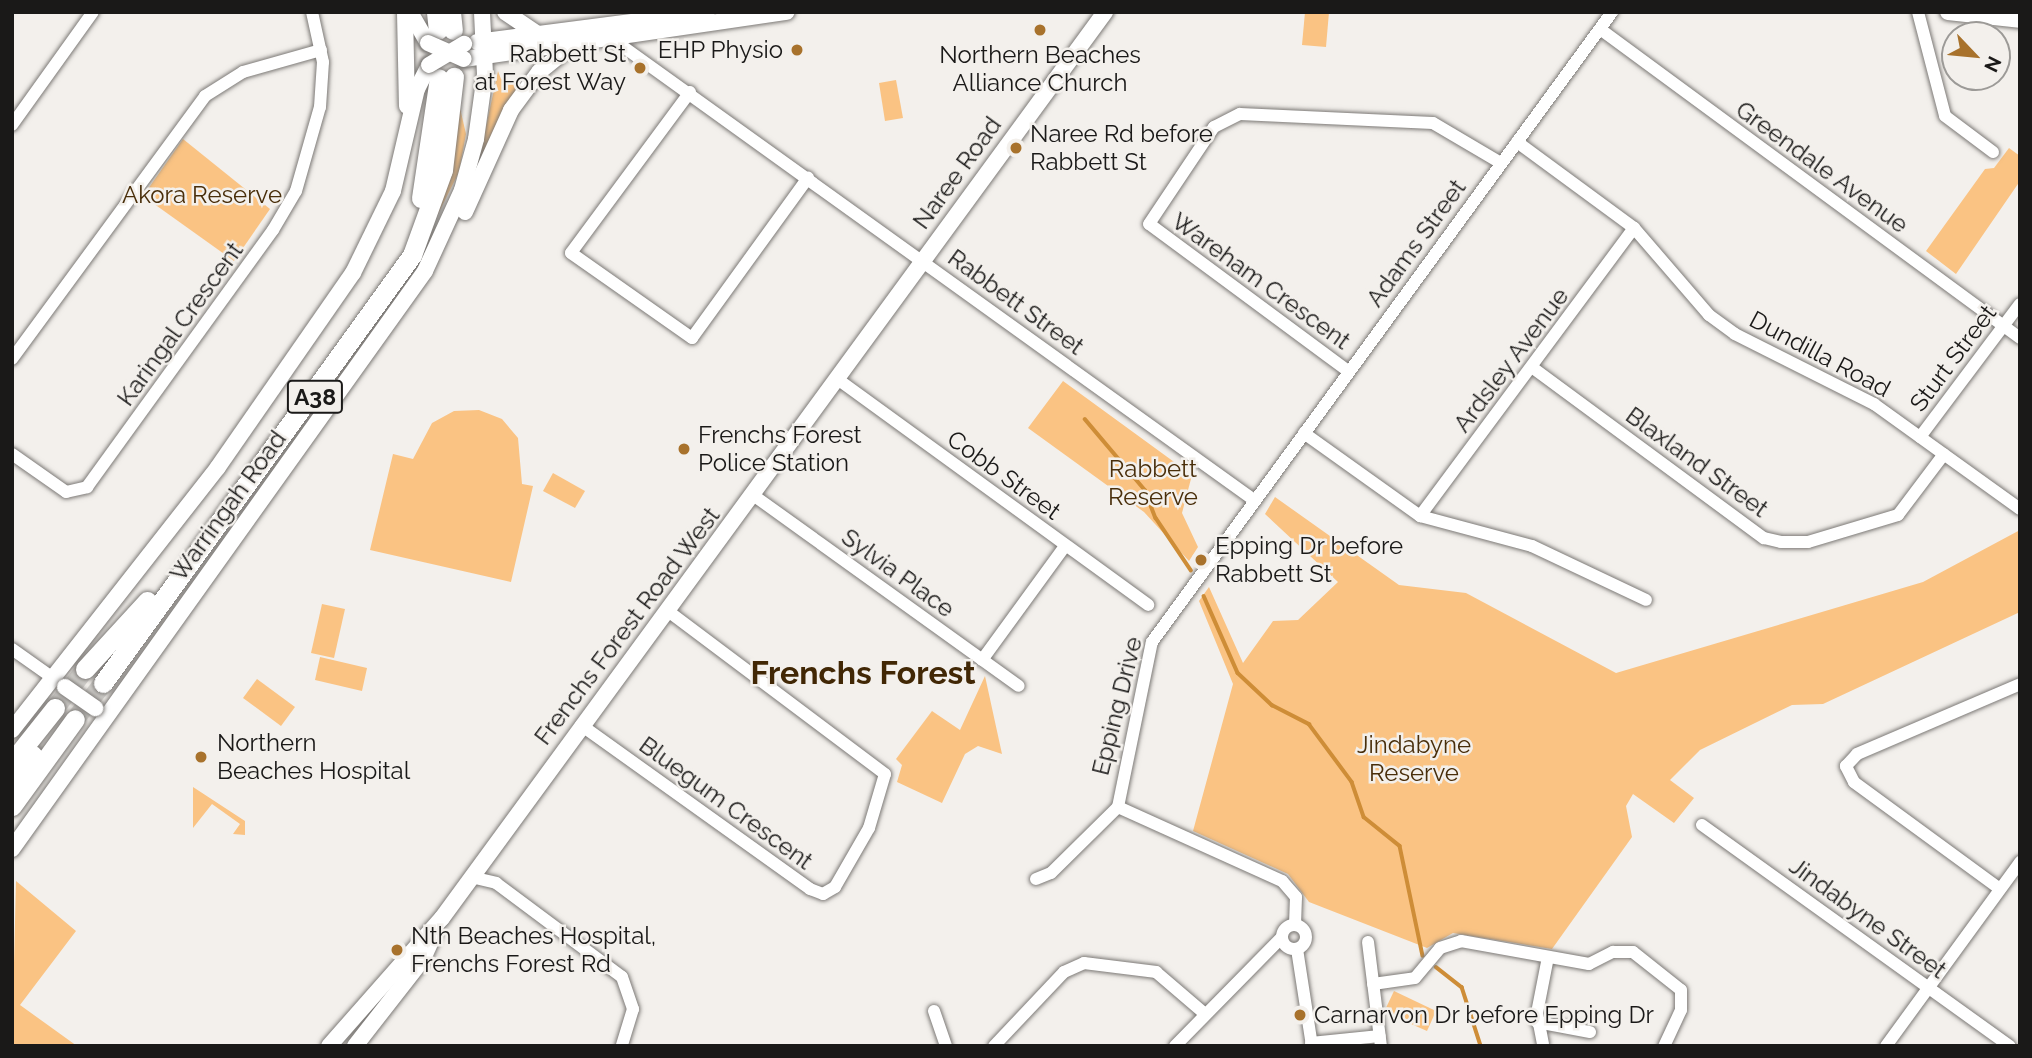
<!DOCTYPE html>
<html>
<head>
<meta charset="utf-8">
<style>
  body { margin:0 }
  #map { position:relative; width:2032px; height:1058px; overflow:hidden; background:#f3f0ec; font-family:Raleway,sans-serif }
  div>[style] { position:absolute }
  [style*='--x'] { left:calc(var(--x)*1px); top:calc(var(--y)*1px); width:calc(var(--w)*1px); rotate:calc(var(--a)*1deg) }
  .green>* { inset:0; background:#fac383 }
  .stream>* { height:3.5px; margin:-1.75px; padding:0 1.75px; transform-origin:1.75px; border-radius:1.75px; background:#ce8d37 }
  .highway-tunnel>* { height:19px; margin-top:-9.5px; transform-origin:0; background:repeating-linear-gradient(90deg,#d2d0cc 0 19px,transparent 0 29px) }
  .roads { filter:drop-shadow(0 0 2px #7c7976) drop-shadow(0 0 2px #7c7976) }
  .minor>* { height:12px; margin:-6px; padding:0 6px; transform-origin:6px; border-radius:6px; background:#fff }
  .minor>.ring { margin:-6px; padding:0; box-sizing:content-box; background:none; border:12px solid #fff; border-radius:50% }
  .major>* { height:16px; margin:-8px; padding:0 8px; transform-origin:8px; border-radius:8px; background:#fff }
  .highway>* { height:19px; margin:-9.5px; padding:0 9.5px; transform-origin:9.5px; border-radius:9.5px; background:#fff }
  .bridges { filter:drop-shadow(0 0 2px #7c7976) drop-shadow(0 0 2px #7c7976) }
  .major-bridge>* { height:16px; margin:-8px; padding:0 8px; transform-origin:8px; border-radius:8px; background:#fff }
  .dots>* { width:19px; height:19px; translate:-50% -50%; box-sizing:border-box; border:4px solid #f3f0ec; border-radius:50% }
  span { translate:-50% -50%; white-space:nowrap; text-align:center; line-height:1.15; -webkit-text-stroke:5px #f3f0ec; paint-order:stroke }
  .shield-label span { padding:2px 5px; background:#f3f0ec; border:2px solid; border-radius:5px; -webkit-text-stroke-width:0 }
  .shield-label { font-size:23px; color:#1a1918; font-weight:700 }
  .poi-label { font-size:24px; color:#1a1918 }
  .right { translate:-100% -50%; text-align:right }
  .left { translate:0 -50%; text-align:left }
  .street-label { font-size:24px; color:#1a1918 }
  .park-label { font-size:24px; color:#492e0a }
  .district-label { font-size:32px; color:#412705; font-weight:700 }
  .frame { position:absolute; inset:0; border:14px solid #1a1918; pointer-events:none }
  .north { position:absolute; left:1941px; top:21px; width:70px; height:70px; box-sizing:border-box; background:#f3f0ec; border:2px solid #9c9a97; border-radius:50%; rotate:116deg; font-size:19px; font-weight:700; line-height:28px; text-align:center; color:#1a1918 }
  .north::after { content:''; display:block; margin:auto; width:24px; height:32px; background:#a8722c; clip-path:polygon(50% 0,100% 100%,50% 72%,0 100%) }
</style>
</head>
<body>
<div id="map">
  <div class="green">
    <div style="clip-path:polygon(1305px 12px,1329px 12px,1326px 47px,1302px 45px)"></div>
    <div style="clip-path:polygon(498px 71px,501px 79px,522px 86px,477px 168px)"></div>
    <div style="clip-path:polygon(896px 80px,903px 118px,885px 121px,879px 83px)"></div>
    <div style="clip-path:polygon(460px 108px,466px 134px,459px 172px,429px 232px)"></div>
    <div style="clip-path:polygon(183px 139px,270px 209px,234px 261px,143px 196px)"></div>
    <div style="clip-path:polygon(2009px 148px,2020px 156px,2020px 181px,1956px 274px,1926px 251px,1985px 169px,1994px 168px)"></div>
    <div style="clip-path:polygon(1063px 381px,1192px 475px,1182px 513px,1198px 547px,1189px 561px,1144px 512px,1028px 428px)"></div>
    <div style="clip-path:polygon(479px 410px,502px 419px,518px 438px,522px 484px,533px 486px,511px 582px,370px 550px,393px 454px,413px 459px,432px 423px,454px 411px)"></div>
    <div style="clip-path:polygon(553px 473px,585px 491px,575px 508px,543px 491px)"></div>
    <div style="clip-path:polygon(1275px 497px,1399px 585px,1466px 593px,1616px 673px,1923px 582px,2020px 530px,2020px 612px,1823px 704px,1792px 705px,1700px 750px,1670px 780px,1694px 798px,1674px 823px,1633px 794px,1626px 806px,1632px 837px,1552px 949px,1453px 933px,1427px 948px,1309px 902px,1288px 874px,1193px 831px,1233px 684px,1199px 601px,1209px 587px,1243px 663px,1273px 621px,1298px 620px,1338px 582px,1265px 514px)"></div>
    <div style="clip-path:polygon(322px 604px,345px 609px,334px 658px,311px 653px)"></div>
    <div style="clip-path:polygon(320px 657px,367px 668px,362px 691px,315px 680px)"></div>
    <div style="clip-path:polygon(985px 676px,1002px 754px,978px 746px,965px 754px,942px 803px,897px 782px,902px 765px,896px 759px,932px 711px,960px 730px)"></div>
    <div style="clip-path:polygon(257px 679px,295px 707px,281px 726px,243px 698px)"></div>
    <div style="clip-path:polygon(193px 787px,245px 821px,245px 835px,233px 834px,240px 824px,212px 804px,193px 828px)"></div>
    <div style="clip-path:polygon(16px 881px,76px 931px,20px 1005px,77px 1046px,12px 1046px)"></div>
    <div style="clip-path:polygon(1394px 991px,1436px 1011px,1427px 1031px,1384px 1012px)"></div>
  </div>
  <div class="stream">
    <div style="--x:1085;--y:419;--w:93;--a:49.8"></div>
    <div style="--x:1145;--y:490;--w:30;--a:69"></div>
    <div style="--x:1156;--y:518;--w:63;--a:56.1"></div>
    <div style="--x:1204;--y:596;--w:84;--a:66.2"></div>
    <div style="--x:1238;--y:673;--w:47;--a:43.3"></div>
    <div style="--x:1272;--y:705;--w:42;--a:27.2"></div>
    <div style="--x:1309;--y:724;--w:72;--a:53.4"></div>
    <div style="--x:1352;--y:782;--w:37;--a:71"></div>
    <div style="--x:1364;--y:817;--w:46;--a:38.9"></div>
    <div style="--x:1400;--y:846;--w:112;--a:78.2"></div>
    <div style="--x:1436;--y:967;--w:33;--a:38"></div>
    <div style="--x:1462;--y:987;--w:62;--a:72.1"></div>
  </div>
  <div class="highway-tunnel">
    <div style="--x:55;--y:708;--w:49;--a:-52.4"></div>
    <div style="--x:75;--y:719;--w:46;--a:-52.1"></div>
  </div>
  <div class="roads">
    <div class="minor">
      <div style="--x:1918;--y:12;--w:107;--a:75.4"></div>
      <div style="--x:1945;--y:116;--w:60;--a:36.9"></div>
      <div style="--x:1600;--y:29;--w:521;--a:36.34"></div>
      <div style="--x:611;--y:38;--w:792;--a:35.7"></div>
      <div style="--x:690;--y:92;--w:200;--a:126.5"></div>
      <div style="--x:571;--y:253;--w:148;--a:35.1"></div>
      <div style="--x:692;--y:338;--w:198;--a:-54.1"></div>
      <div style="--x:12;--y:125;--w:139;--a:-54.4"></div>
      <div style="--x:1517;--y:142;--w:145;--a:36.3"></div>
      <div style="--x:1634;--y:228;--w:115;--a:49.2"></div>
      <div style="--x:1709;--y:315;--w:32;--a:36"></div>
      <div style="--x:1735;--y:334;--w:156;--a:26.7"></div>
      <div style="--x:1874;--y:404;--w:180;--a:35.7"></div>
      <div style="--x:12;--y:359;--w:326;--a:-53.7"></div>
      <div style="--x:205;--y:96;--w:45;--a:-32.3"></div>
      <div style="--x:243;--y:72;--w:81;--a:-15.8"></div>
      <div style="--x:1533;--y:368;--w:287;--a:36.4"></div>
      <div style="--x:1764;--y:538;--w:17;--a:13"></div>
      <div style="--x:1781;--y:542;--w:27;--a:0"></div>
      <div style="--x:1808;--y:542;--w:94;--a:-16.7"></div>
      <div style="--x:1898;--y:515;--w:76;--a:-53"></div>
      <div style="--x:1348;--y:371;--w:247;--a:-143.5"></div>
      <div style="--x:1149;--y:224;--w:117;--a:-56.2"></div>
      <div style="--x:1214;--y:127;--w:29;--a:-27"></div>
      <div style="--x:1240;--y:114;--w:193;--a:2.7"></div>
      <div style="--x:1433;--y:123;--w:79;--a:30.5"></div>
      <div style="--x:836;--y:378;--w:386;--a:36"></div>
      <div style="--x:1304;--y:433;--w:143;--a:35.6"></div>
      <div style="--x:1420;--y:516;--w:116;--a:15"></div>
      <div style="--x:1532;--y:546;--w:126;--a:25.3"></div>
      <div style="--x:1920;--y:437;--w:166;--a:-53.1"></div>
      <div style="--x:12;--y:454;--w:66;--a:35.1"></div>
      <div style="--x:66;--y:492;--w:22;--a:-13"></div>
      <div style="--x:87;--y:487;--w:317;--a:-54.1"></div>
      <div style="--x:273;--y:230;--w:45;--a:-59.5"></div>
      <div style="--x:296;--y:191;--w:87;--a:-74.1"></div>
      <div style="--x:320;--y:107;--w:45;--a:-86.2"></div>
      <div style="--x:323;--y:62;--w:51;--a:-102.4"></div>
      <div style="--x:753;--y:495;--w:327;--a:35.7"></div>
      <div style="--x:1420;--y:516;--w:359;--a:-53.4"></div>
      <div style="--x:12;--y:649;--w:50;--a:35.3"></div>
      <div style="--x:982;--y:660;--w:141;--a:-53.9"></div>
      <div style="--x:581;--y:725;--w:282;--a:35.6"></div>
      <div style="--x:810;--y:889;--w:14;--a:21"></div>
      <div style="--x:823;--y:894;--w:14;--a:-30"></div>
      <div style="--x:835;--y:887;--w:68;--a:-60"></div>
      <div style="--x:869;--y:828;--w:56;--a:-73.5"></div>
      <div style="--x:885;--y:774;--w:271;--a:-143.1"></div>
      <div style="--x:1702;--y:825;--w:379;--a:35.7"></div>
      <div style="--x:471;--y:877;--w:26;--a:13"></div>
      <div style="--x:496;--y:883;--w:157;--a:36.7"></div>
      <div style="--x:622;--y:977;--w:34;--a:71"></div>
      <div style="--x:633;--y:1009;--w:39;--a:107"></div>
      <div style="--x:1036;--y:879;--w:16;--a:-22"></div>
      <div style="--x:1051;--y:873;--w:94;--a:-44.6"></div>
      <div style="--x:2000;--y:889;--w:181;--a:-143.8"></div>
      <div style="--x:1854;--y:782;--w:18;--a:-117"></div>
      <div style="--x:1846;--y:766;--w:16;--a:-47"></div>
      <div style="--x:1857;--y:754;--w:177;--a:-23.2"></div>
      <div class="ring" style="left:1282px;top:925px;width:12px;height:12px"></div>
      <div style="--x:1295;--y:925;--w:28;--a:-88"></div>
      <div style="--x:1296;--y:897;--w:21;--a:-131"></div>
      <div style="--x:1282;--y:881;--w:180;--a:-155.7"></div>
      <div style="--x:1118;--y:807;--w:168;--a:-78.4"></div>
      <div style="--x:1152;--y:642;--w:780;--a:-53.86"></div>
      <div style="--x:1368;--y:942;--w:105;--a:82.9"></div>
      <div style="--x:1297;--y:949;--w:98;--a:81.2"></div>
      <div style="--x:1373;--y:984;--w:42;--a:-8.1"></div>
      <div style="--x:1415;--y:978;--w:39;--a:-50"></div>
      <div style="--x:1440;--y:948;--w:22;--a:-18"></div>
      <div style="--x:1461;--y:941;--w:130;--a:10.2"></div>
      <div style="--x:1589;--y:964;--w:27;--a:-27"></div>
      <div style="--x:1613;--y:952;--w:20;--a:0"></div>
      <div style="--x:1633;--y:952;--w:61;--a:38.4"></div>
      <div style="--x:1681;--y:990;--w:20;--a:90"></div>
      <div style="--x:1681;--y:1010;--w:40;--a:115"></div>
      <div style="--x:934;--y:1011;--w:37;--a:71"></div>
      <div style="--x:1537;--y:1022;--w:54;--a:10.7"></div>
      <div style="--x:1311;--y:1043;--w:69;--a:-5.8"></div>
      <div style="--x:1543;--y:1044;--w:32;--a:-101"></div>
      <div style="--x:1537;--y:1013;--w:57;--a:-78.9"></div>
      <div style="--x:994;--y:1046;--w:102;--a:-46.6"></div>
      <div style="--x:1064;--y:972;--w:22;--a:-24"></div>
      <div style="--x:1084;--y:963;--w:73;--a:7.1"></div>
      <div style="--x:1156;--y:972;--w:65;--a:40.6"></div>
      <div style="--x:1175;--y:1046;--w:151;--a:-45.5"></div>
      <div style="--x:1886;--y:1046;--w:228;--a:-53.9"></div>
    </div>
    <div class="major">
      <div style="--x:405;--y:12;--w:94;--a:88.8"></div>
      <div style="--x:410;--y:12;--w:36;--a:60"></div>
      <div style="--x:505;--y:12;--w:40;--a:34"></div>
      <div style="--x:1948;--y:12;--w:72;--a:6.3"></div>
      <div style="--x:477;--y:42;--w:232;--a:-7.4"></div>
      <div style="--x:464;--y:59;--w:326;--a:-8.3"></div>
      <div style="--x:465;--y:212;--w:112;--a:-65.7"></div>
      <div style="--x:511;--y:110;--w:47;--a:-53.6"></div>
      <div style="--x:539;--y:72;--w:38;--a:-39"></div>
      <div style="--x:12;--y:730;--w:334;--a:-51.9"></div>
      <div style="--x:218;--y:467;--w:236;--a:-55.2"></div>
      <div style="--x:353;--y:273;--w:91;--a:-64"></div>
      <div style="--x:393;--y:191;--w:105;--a:-76.8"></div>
      <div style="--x:417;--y:89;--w:27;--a:-63"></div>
      <div style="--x:12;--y:849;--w:710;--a:-54.45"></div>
      <div style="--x:425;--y:271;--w:89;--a:-65.4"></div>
      <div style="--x:462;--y:190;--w:53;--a:-74.6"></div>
      <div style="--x:476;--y:139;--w:66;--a:-82.1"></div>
      <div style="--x:485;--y:74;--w:62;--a:-92.8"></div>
      <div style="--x:329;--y:1046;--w:171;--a:-48.6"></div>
      <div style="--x:442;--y:918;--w:1123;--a:-53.8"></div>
      <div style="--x:355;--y:1046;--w:110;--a:-52"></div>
      <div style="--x:423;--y:959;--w:30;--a:-66"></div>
    </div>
    <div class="highway">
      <div style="--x:436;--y:12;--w:18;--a:84"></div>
      <div style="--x:451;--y:12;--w:18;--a:84"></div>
      <div style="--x:421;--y:198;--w:121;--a:-81.5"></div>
      <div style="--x:85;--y:669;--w:92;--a:-47.6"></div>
      <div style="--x:103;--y:683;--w:528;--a:-54.17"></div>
      <div style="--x:412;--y:255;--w:90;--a:-70"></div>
      <div style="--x:443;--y:170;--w:94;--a:-83.3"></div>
      <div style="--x:12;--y:762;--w:69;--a:-51.5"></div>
      <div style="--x:12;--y:782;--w:34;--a:-53"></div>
      <div style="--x:12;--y:806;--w:107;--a:-54.1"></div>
    </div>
  </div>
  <div class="bridges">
    <div class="major-bridge">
      <div style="--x:428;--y:43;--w:39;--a:24"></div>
      <div style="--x:429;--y:65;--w:41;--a:-31"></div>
      <div style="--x:65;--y:687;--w:37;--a:35"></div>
    </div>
  </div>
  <div class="dots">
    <div style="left:1040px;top:30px;background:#a8722c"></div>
    <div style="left:797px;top:50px;background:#a8722c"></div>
    <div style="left:640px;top:68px;background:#a8722c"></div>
    <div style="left:1016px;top:148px;background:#a8722c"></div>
    <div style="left:684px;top:449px;background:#a8722c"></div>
    <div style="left:1201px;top:560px;background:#a8722c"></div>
    <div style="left:201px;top:757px;background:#a8722c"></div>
    <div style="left:397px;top:950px;background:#a8722c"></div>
    <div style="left:1300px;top:1015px;background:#a8722c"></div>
  </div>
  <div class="shield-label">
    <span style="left:315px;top:397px">A38</span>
  </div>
  <div class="poi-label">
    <span class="right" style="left:783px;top:50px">EHP Physio</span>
    <span class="right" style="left:626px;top:68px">Rabbett St<br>at Forest Way</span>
    <span style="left:1040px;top:69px">Northern Beaches<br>Alliance Church</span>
    <span class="left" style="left:1030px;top:148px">Naree Rd before<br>Rabbett St</span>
    <span class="left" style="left:698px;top:449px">Frenchs Forest<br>Police Station</span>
    <span class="left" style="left:1215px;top:560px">Epping Dr before<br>Rabbett St</span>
    <span class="left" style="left:217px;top:757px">Northern<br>Beaches Hospital</span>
    <span class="left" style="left:411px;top:950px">Nth Beaches Hospital,<br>Frenchs Forest Rd</span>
    <span class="left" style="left:1314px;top:1015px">Carnarvon Dr before Epping Dr</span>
  </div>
  <div class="street-label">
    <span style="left:1822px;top:167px;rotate:36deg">Greendale Avenue</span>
    <span style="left:957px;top:173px;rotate:-54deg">Naree Road</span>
    <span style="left:1416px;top:243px;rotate:-54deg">Adams Street</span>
    <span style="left:1261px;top:281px;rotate:36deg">Wareham Crescent</span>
    <span style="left:1016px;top:302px;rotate:36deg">Rabbett Street</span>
    <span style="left:180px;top:324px;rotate:-54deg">Karingal Crescent</span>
    <span style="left:1820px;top:354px;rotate:28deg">Dundilla Road</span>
    <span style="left:1953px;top:358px;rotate:-53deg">Sturt Street</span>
    <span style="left:1511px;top:360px;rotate:-53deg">Ardsley Avenue</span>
    <span style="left:1697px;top:462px;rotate:36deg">Blaxland Street</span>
    <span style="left:1004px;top:475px;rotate:36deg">Cobb Street</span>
    <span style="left:228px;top:506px;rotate:-54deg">Warringah Road</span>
    <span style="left:898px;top:573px;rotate:36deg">Sylvia Place</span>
    <span style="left:627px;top:626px;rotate:-53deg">Frenchs Forest Road West</span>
    <span style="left:1117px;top:706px;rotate:-76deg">Epping Drive</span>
    <span style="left:726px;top:803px;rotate:36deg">Bluegum Crescent</span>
    <span style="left:1868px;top:918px;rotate:36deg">Jindabyne Street</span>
  </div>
  <div class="park-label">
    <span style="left:202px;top:195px">Akora Reserve</span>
    <span style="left:1153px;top:483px">Rabbett<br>Reserve</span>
    <span style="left:1414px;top:759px">Jindabyne<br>Reserve</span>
  </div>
  <div class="district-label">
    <span style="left:863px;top:673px">Frenchs Forest</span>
  </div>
  <div class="frame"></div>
  <div class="north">N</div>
</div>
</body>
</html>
